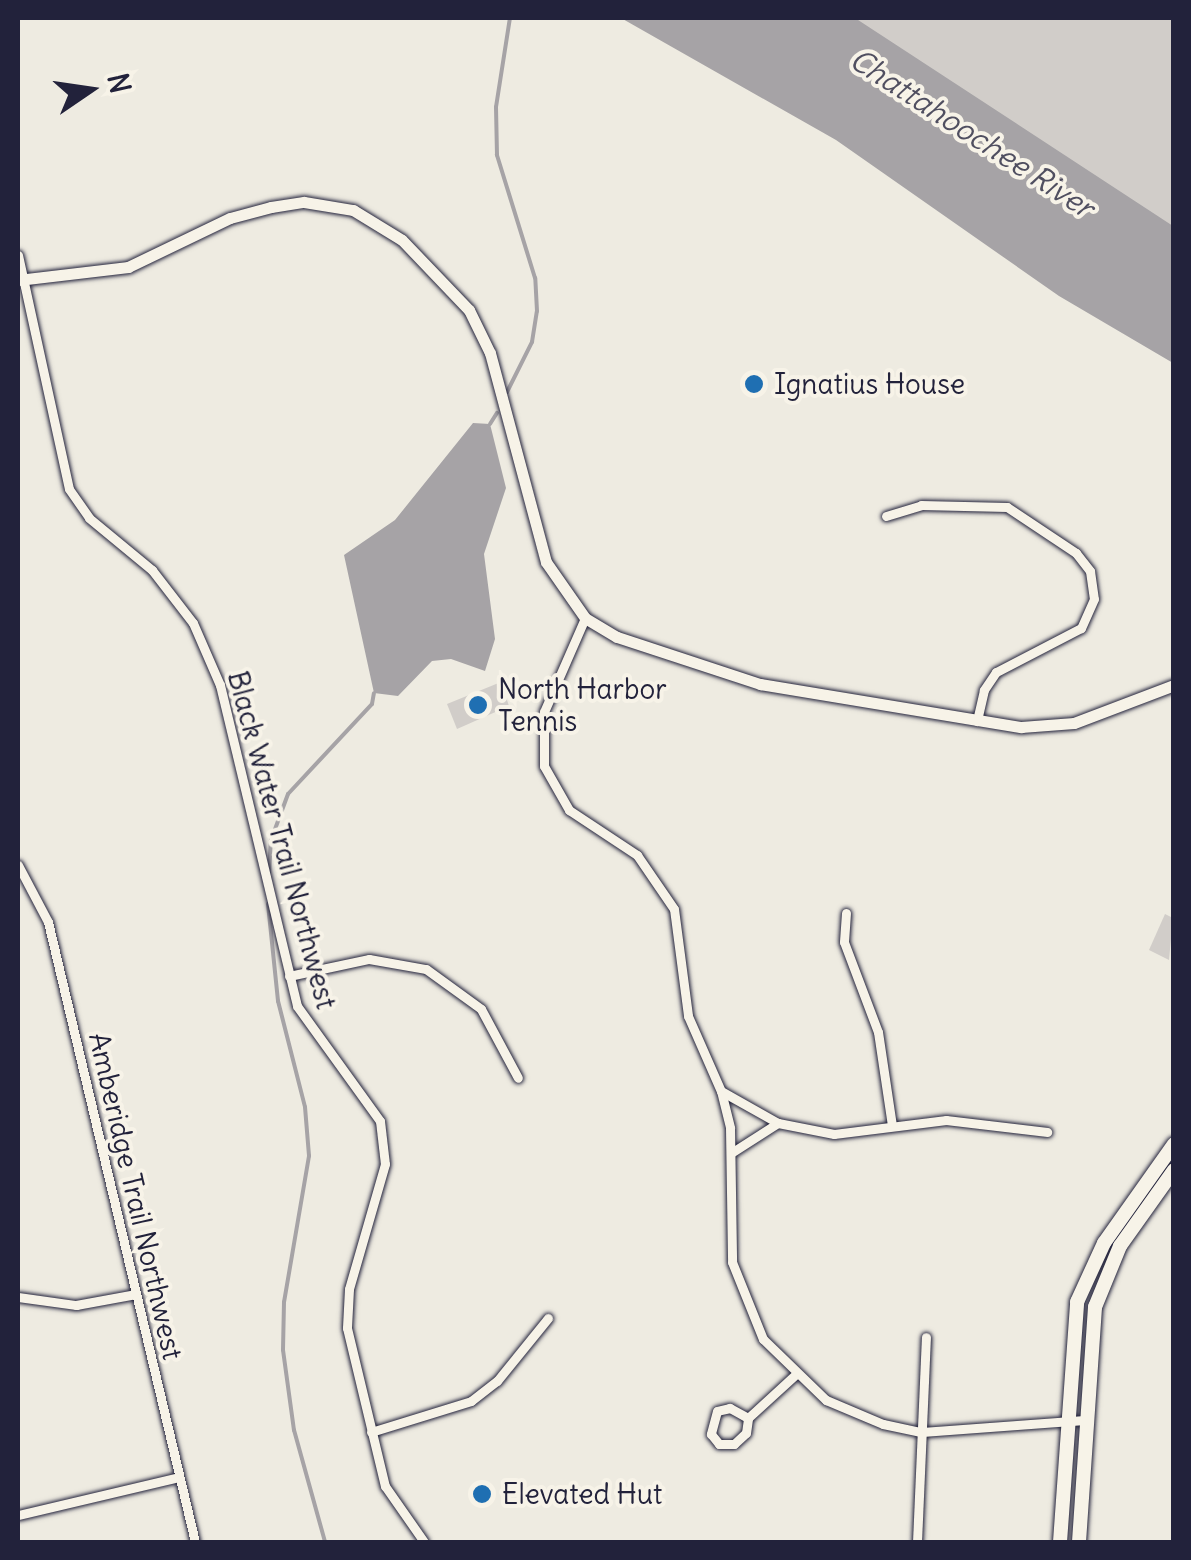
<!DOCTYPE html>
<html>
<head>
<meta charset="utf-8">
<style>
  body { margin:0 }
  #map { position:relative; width:1191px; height:1560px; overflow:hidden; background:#eeebe1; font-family:Delius,sans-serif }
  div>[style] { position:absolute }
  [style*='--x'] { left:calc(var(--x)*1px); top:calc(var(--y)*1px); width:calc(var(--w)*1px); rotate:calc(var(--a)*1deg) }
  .green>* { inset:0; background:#d1cdc9 }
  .water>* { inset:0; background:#a6a3a6 }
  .stream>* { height:4px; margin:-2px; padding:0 2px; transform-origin:2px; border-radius:2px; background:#a6a3a6 }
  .roads { filter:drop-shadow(0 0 2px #22223b) drop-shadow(0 0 2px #22223b) }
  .minor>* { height:9px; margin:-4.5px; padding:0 4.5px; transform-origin:4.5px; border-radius:4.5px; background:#f7f3e8 }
  .tertiary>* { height:11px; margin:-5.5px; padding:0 5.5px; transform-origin:5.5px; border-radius:5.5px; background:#f7f3e8 }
  .primary>* { height:14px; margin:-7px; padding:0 7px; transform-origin:7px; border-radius:7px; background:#f7f3e8 }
  .dots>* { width:28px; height:28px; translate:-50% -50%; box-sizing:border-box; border:5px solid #f7f3e8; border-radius:50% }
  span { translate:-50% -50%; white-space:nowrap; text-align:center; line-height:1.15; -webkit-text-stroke:8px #f7f3e8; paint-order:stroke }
  .poi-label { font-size:28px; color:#22223b }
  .left { translate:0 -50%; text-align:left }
  .street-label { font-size:28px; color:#22223b }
  .water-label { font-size:30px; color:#504f60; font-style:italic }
  .frame { position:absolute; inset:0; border:20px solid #22223b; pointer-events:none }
  .north { position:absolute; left:40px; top:40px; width:100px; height:100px; -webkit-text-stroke:8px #f7f3e8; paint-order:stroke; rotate:77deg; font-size:28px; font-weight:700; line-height:40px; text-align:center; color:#22223b }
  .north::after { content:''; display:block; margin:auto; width:35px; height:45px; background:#22223b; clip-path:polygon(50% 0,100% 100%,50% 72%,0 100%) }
</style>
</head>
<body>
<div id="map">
  <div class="green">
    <div style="clip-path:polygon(819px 18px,1173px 18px,1173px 244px)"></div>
    <div style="clip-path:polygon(501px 682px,509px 706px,457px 729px,447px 704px)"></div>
    <div style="clip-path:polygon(1165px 914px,1173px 918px,1169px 960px,1149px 950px)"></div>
  </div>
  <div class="water">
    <div style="clip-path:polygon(621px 18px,855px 18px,1173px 226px,1173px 363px,1059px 296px,836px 140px)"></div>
    <div style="clip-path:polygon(473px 423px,490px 424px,506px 488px,484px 554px,495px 639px,485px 671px,451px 659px,432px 661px,398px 696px,374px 693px,344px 555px,395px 520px)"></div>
  </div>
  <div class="stream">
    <div style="--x:507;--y:392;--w:56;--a:-63.4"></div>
    <div style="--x:532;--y:342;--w:31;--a:-81"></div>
    <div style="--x:537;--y:311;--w:33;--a:-93"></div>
    <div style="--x:535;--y:278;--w:129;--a:-107.2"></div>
    <div style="--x:497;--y:155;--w:48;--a:-91.2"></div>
    <div style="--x:496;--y:107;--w:90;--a:-81.1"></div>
    <div style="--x:490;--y:424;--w:13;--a:-58"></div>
    <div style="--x:269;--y:875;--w:35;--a:-87"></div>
    <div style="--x:271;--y:840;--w:49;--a:-69.7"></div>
    <div style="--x:288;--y:794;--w:123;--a:-47"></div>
    <div style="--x:372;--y:704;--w:11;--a:-80"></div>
    <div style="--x:268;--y:904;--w:98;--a:84.1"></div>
    <div style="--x:278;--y:1001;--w:109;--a:75.7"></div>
    <div style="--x:305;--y:1107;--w:49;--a:85.3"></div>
    <div style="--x:309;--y:1156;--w:148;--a:99.7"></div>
    <div style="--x:284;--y:1302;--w:48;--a:91.2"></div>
    <div style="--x:283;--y:1350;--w:81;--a:82.2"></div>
    <div style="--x:294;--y:1430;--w:116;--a:74.5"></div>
  </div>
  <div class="roads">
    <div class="minor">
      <div style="--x:18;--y:255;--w:239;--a:77.7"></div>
      <div style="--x:69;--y:489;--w:35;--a:55"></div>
      <div style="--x:89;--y:518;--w:82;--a:39.5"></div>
      <div style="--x:152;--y:570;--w:67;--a:52.3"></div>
      <div style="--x:193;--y:623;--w:68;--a:66.5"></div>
      <div style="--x:220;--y:685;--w:330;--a:76.5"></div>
      <div style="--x:297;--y:1006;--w:142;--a:54.2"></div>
      <div style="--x:380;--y:1121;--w:43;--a:83.4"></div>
      <div style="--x:385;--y:1164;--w:130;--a:106.1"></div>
      <div style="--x:349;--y:1289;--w:39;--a:93"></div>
      <div style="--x:347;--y:1328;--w:163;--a:76.5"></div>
      <div style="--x:385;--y:1486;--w:68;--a:55.1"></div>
      <div style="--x:886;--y:516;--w:37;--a:-17"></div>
      <div style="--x:921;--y:505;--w:86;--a:1.3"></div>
      <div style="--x:1007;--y:507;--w:83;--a:33.7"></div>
      <div style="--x:1076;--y:553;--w:23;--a:52"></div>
      <div style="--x:1090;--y:571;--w:28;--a:82"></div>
      <div style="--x:1094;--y:599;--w:32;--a:114"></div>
      <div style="--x:1081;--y:628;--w:96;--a:152.6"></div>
      <div style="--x:996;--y:672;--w:22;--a:124"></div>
      <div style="--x:984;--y:690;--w:32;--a:103"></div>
      <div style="--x:585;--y:618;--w:103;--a:113.6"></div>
      <div style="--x:544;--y:712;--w:54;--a:90"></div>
      <div style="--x:544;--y:766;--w:51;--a:60.4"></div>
      <div style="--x:569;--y:810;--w:82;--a:33.5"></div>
      <div style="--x:637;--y:855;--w:65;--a:55.6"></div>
      <div style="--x:674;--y:909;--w:108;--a:82.5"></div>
      <div style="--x:688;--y:1016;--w:82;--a:66.3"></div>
      <div style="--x:721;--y:1091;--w:38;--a:76"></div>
      <div style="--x:730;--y:1128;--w:134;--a:89.1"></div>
      <div style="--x:732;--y:1262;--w:83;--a:68.1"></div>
      <div style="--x:763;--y:1339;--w:88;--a:44.1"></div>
      <div style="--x:826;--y:1400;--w:62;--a:22.8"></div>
      <div style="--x:883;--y:1424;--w:40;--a:12"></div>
      <div style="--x:922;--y:1432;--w:163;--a:-4.2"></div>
      <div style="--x:18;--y:865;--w:64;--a:62.2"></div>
      <div style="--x:48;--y:922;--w:637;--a:76.66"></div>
      <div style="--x:846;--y:913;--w:29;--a:94"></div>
      <div style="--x:844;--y:942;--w:96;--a:69.3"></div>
      <div style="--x:878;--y:1032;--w:95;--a:81.5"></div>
      <div style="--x:289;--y:976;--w:82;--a:-12"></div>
      <div style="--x:369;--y:959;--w:58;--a:10"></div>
      <div style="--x:426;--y:969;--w:68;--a:36"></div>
      <div style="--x:481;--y:1009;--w:78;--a:61.8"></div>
      <div style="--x:721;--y:1091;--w:65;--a:29.3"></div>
      <div style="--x:731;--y:1153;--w:56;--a:-32.6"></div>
      <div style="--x:778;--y:1123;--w:57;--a:11.1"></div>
      <div style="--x:834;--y:1134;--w:113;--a:-7.1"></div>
      <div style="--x:946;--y:1120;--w:102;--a:6.8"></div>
      <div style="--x:18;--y:1297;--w:59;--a:7.9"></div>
      <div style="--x:76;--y:1305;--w:61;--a:-10.4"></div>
      <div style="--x:748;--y:1418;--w:21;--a:-151"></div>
      <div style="--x:730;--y:1408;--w:13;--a:167"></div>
      <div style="--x:717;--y:1411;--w:24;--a:105"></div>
      <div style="--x:711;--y:1434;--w:13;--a:51"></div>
      <div style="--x:719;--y:1444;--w:15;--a:0"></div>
      <div style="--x:734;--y:1444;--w:16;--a:-43"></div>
      <div style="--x:746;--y:1433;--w:15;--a:-82"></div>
      <div style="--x:748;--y:1418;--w:65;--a:-42.5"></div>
      <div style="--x:371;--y:1432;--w:105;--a:-17.2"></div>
      <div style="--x:471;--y:1401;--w:33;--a:-38"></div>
      <div style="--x:497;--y:1381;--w:81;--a:-51"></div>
      <div style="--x:18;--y:1515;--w:165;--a:-13.3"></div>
      <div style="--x:917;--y:1542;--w:205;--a:-87.5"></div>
    </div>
    <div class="tertiary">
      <div style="--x:18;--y:280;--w:111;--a:-6.7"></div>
      <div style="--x:128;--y:267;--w:113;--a:-25.7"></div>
      <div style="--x:230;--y:218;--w:42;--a:-15"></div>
      <div style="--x:271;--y:207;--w:33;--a:-9"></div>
      <div style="--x:304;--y:202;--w:50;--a:9.3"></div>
      <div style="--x:353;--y:210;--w:57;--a:31.5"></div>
      <div style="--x:402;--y:240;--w:97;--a:46.3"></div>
      <div style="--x:469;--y:310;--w:48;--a:64"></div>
      <div style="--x:490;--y:353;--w:216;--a:75"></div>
      <div style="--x:546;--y:562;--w:68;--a:55.1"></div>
      <div style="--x:585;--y:618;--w:37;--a:31"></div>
      <div style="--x:617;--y:637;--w:151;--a:18.2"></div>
      <div style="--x:760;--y:684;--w:265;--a:9.4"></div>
      <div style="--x:1021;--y:727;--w:53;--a:-4.3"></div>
      <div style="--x:1074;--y:723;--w:107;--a:-20.8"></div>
    </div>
    <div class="primary">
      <div style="--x:1060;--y:1542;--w:241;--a:-85.9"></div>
      <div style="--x:1077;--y:1302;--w:65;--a:-65.4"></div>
      <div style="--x:1104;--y:1243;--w:121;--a:-54.7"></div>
      <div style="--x:1079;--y:1542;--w:236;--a:-86.1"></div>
      <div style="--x:1095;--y:1307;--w:66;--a:-67.7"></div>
      <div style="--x:1120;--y:1246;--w:93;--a:-54.6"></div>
    </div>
  </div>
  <div class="dots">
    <div style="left:754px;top:384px;background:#1f6fb2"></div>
    <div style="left:478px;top:705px;background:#1f6fb2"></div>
    <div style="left:482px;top:1494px;background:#1f6fb2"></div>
  </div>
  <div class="poi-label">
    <span class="left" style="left:774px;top:384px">Ignatius House</span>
    <span class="left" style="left:498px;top:705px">North Harbor<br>Tennis</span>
    <span class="left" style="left:502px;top:1494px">Elevated Hut</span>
  </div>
  <div class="street-label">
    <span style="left:282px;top:840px;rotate:75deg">Black Water Trail Northwest</span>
    <span style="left:136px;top:1196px;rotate:77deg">Amberidge Trail Northwest</span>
  </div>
  <div class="water-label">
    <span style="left:972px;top:133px;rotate:33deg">Chattahoochee River</span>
  </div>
  <div class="frame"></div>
  <div class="north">N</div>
</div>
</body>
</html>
